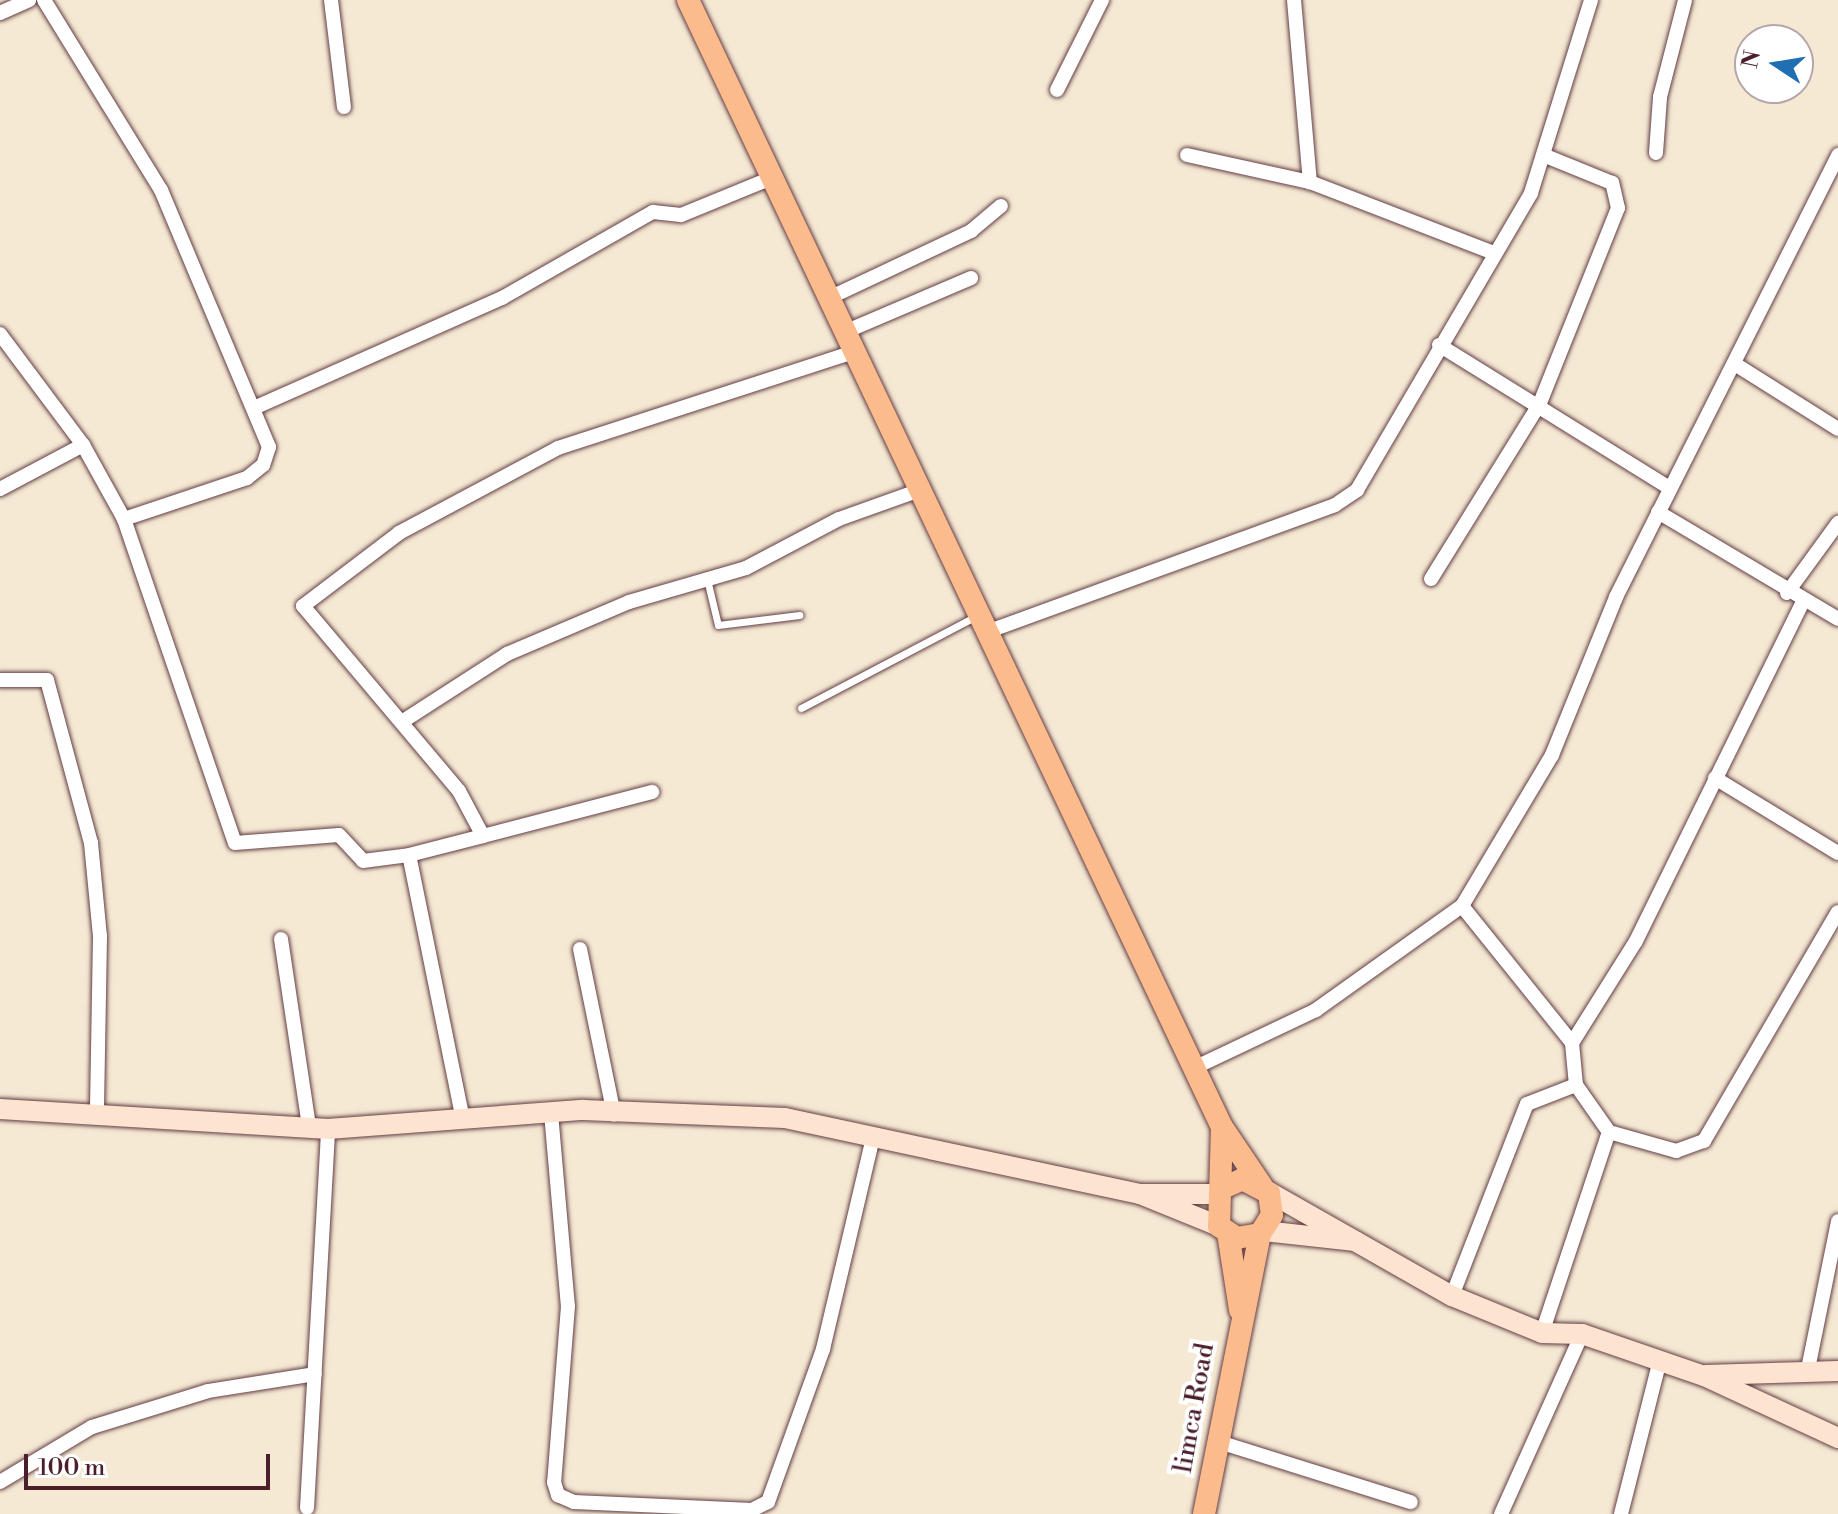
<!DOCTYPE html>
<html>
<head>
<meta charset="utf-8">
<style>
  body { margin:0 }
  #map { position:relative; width:1838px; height:1514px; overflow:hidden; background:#f5e9d3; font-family:"Libre Bodoni",serif }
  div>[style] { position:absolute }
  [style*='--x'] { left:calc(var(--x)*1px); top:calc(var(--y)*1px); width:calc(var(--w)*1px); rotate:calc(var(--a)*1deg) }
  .roads { filter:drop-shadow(0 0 2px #643d44) drop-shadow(0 0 2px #643d44) }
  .service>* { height:7px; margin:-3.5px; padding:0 3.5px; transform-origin:3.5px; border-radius:3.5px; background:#fff }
  .minor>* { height:14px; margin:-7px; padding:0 7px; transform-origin:7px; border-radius:7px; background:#fff }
  .secondary>* { height:20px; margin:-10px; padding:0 10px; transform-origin:10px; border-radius:10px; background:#fde4d1 }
  .primary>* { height:22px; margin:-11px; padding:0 11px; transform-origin:11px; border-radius:11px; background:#fbbb8c }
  span { translate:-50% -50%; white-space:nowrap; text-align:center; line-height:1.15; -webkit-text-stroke:8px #fff; paint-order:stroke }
  .street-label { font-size:26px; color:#4a1f2b }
  .north { position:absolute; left:1734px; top:24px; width:80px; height:80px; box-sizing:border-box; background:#fff; border:2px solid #b7a5aa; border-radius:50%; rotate:282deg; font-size:22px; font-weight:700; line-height:32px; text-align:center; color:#4a1f2b }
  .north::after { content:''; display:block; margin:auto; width:28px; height:36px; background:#1f6fb2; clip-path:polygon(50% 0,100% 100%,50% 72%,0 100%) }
  .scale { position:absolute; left:24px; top:1454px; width:246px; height:36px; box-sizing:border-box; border:4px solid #4a1f2b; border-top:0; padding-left:10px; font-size:24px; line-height:28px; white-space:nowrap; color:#4a1f2b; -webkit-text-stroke:6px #fff; paint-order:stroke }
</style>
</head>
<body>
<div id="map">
  <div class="roads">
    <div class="service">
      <div style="--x:707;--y:579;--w:47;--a:76.6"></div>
      <div style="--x:718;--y:625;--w:82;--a:-7"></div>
      <div style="--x:801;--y:708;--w:198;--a:-27.7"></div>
    </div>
    <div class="minor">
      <div style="--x:44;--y:0;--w:223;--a:58.4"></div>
      <div style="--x:161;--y:190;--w:279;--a:67.2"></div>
      <div style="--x:269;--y:447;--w:19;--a:108"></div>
      <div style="--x:263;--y:465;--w:21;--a:141"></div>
      <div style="--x:247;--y:478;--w:130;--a:161.6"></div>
      <div style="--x:331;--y:0;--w:108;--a:83.1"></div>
      <div style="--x:1294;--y:0;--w:183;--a:85"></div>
      <div style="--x:0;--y:13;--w:32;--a:-24"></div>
      <div style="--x:1057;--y:90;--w:101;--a:-63.4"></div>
      <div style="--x:1656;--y:153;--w:56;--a:-85.9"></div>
      <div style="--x:1660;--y:97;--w:100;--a:-75.5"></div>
      <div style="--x:1187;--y:155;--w:126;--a:12.4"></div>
      <div style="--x:1310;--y:182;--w:197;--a:21.1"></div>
      <div style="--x:831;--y:297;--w:155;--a:-25.2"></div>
      <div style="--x:971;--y:231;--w:39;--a:-40"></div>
      <div style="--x:847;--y:331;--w:135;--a:-23.1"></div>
      <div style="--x:0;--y:334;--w:139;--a:53.2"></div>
      <div style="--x:83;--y:445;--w:85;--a:61"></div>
      <div style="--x:124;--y:519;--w:342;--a:71.1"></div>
      <div style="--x:235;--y:843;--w:104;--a:-4.4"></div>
      <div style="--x:339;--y:835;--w:35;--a:47"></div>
      <div style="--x:363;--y:861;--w:46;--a:-7.4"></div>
      <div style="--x:1439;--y:345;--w:272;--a:31.8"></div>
      <div style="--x:1738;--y:366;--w:118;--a:32.2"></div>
      <div style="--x:256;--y:407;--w:269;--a:-23.9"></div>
      <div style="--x:502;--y:298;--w:174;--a:-29.7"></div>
      <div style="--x:653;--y:212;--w:28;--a:6"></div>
      <div style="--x:681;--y:215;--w:100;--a:-22.2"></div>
      <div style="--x:0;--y:489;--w:94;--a:-27.9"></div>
      <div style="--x:1658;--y:512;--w:209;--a:30.7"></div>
      <div style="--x:1431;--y:579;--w:207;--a:-58.2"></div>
      <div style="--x:1540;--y:403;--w:210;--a:-68.2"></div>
      <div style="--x:1618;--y:208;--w:26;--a:-103"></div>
      <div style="--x:1612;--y:183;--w:71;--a:-157.8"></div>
      <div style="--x:1787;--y:593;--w:87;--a:-53.9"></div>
      <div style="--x:992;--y:630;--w:365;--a:-20"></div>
      <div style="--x:1335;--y:505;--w:27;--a:-34"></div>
      <div style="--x:1357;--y:490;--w:344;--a:-59.6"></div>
      <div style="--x:1531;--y:193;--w:202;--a:-72.7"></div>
      <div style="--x:0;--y:680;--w:47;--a:0"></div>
      <div style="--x:47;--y:680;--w:169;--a:74.9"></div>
      <div style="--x:91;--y:843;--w:93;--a:84.5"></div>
      <div style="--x:100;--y:936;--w:178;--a:91"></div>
      <div style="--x:403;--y:721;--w:124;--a:-32.8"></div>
      <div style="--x:507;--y:654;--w:133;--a:-23.1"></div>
      <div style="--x:629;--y:602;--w:122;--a:-16.2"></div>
      <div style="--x:746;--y:568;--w:105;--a:-27.8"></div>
      <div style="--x:839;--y:519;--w:89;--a:-19.7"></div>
      <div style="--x:1715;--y:778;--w:144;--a:31.4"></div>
      <div style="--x:483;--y:836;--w:175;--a:-14.6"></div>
      <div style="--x:1462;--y:906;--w:176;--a:51.2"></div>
      <div style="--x:1572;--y:1043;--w:42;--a:84.6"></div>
      <div style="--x:1576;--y:1085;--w:57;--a:54.9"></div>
      <div style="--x:1609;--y:1132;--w:70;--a:15.8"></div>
      <div style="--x:1676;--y:1151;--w:30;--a:-20"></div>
      <div style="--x:1704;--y:1141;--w:265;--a:-59.7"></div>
      <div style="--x:281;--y:939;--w:190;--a:81.5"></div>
      <div style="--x:580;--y:949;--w:169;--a:78.4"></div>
      <div style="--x:1572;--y:1043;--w:120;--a:-57.9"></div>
      <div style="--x:1636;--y:941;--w:380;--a:-63.8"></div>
      <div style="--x:1196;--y:1067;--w:133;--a:-25.4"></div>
      <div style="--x:1316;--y:1010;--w:179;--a:-35.5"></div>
      <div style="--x:1462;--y:906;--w:176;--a:-59.2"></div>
      <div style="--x:1552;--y:755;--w:170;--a:-67.9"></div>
      <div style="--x:1616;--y:597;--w:495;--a:-63.3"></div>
      <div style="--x:551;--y:1113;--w:194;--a:85"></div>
      <div style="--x:568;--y:1306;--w:177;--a:94.5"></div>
      <div style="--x:554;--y:1482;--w:14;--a:73"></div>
      <div style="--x:558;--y:1495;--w:17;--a:24"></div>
      <div style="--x:574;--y:1502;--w:178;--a:2.6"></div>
      <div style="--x:752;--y:1510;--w:18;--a:-27"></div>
      <div style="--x:768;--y:1502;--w:163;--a:-70.2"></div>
      <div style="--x:823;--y:1349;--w:217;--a:-76.7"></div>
      <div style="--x:463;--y:1120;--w:270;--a:-101.5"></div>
      <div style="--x:409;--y:855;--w:76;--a:-14.4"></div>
      <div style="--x:483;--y:836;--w:51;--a:-118.1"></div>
      <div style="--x:459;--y:791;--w:242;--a:-130.1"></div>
      <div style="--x:303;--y:606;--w:121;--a:-37.2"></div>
      <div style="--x:399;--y:533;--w:180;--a:-28.1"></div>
      <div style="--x:558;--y:448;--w:314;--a:-18"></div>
      <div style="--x:1452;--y:1296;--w:206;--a:-68.7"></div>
      <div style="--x:1527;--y:1104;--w:53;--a:-21.2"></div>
      <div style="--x:1542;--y:1333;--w:212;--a:-71.6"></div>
      <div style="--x:1808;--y:1369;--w:151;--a:-78.5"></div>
      <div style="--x:1219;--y:1442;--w:201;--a:17.4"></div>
      <div style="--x:0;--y:1482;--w:107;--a:-30.9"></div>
      <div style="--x:92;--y:1427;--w:121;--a:-17.2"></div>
      <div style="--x:208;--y:1391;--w:108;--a:-9"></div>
      <div style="--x:307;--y:1508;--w:380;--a:-86.8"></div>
      <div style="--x:1501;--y:1514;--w:197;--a:-65.8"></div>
      <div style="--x:1621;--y:1514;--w:155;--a:-75.8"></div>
    </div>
    <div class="secondary">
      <div style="--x:0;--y:1109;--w:329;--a:3.5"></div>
      <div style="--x:328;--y:1129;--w:256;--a:-4.3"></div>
      <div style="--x:583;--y:1110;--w:202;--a:2.3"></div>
      <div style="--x:785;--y:1118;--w:363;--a:12.1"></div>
      <div style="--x:1140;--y:1194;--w:85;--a:22.1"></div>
      <div style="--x:1267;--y:1191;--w:213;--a:29.6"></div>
      <div style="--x:1452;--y:1296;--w:97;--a:22.3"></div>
      <div style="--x:1542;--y:1333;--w:40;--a:1.4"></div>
      <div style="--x:1582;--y:1334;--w:129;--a:19"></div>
      <div style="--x:1704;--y:1376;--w:148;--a:24.8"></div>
      <div style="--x:1140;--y:1194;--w:79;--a:0"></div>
      <div style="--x:1264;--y:1231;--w:92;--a:6.3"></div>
      <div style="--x:1706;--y:1375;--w:132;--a:-1.7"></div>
    </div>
    <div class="primary">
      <div style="--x:688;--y:0;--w:1247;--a:64.65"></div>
      <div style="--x:1222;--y:1127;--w:71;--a:55.9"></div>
      <div style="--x:1222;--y:1127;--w:99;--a:91.7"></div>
      <div style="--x:1219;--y:1226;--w:22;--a:34"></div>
      <div style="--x:1237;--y:1238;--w:23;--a:-10"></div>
      <div style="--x:1260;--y:1234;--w:22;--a:-58"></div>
      <div style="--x:1272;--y:1215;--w:22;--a:-98"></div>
      <div style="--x:1269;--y:1193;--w:30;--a:-152"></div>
      <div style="--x:1243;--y:1179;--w:22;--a:156"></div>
      <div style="--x:1228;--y:1233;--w:78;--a:81.1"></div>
      <div style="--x:1204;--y:1514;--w:286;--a:-78.7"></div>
    </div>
  </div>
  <div class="street-label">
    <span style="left:1195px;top:1408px;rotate:-80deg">limca Road</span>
  </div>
  <div class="north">N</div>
  <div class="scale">100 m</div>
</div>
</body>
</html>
